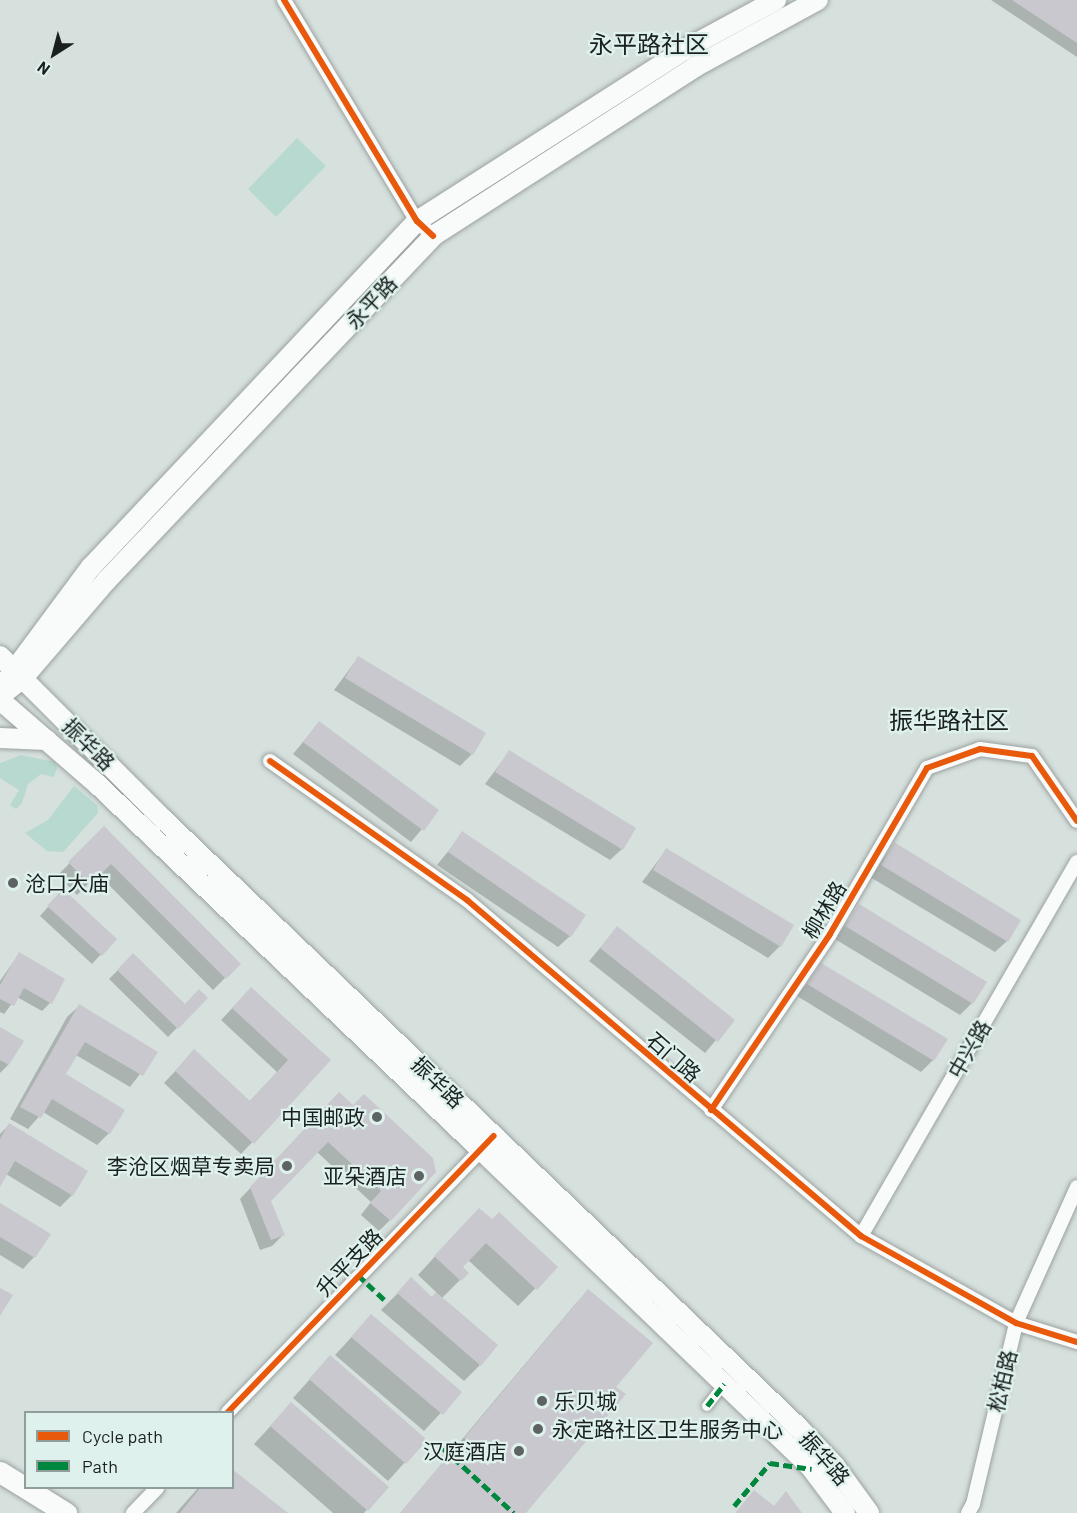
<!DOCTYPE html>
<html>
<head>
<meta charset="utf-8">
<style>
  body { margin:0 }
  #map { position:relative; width:1077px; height:1513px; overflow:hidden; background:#d6e0dd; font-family:Barlow,"Noto Sans SC",sans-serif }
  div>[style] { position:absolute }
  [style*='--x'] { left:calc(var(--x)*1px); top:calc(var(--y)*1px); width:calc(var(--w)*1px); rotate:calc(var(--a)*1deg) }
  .green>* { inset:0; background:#b7d9d0 }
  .shadow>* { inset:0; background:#0003 }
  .building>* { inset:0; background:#c8c8ce }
  .roads { filter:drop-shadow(0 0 2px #9ba2a0) drop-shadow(0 0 2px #9ba2a0) }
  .pedestrian>* { height:10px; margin:-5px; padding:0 5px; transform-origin:5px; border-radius:5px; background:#f9fafa }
  .minor>* { height:14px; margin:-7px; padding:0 7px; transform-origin:7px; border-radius:7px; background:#f9fafa }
  .secondary>* { height:20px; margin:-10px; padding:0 10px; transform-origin:10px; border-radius:10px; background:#f9fafa }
  .primary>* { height:21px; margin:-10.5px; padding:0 10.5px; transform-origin:10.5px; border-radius:10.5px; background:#f9fafa }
  .quiet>* { height:4.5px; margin-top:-2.25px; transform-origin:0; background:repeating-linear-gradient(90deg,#00873e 0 9px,transparent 0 13.5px) }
  .cycleway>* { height:6px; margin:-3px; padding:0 3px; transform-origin:3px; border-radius:3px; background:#e8590c }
  .dots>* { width:16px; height:16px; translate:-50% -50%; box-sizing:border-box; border:3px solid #dff1ec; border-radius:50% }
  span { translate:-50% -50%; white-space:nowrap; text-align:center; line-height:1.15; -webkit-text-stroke:4.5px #dff1ec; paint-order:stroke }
  .street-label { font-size:21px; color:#1a201f }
  .poi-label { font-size:21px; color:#1a201f }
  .left { translate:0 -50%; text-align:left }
  .right { translate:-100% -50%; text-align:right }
  .quarter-label { font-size:24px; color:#1a201f }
  .legend { position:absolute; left:24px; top:1411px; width:210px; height:78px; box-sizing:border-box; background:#dff1ec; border:2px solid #909d9a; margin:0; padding:8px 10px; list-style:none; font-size:18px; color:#1a201f }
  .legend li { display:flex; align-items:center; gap:12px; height:30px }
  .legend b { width:30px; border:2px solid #909d9a }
  .north { position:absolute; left:24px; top:24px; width:60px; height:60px; -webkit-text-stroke:4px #dff1ec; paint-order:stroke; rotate:216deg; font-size:16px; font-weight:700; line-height:24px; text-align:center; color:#1a201f }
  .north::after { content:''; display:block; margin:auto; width:21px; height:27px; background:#1a201f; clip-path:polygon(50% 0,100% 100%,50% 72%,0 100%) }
</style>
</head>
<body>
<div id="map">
  <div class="green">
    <div style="clip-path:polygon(297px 138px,326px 166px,276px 217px,248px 189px)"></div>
    <div style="clip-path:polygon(21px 755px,55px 762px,57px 768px,54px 777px,41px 774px,28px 784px,22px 803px,16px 809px,10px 805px,19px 790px,0 778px,0 763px)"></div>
    <div style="clip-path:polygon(74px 786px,97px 805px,98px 813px,63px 852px,47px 851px,25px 833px,48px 820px)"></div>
  </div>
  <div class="shadow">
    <div style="clip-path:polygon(991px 0,1077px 0,1077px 57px)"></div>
    <div style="clip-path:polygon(358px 658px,484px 734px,472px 754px,460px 766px,334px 690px)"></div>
    <div style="clip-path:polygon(319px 723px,437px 811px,411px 842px,293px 754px)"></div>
    <div style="clip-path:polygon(509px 752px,622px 849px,610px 860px,485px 784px)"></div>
    <div style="clip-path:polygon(104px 828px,239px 964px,213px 990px,98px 874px,77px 895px,58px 875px)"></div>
    <div style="clip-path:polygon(463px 833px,570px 936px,558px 947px,437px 865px)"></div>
    <div style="clip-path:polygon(894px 844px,1007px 941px,995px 952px,870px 877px)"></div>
    <div style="clip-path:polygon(667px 849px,780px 946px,768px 958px,642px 882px)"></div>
    <div style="clip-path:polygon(54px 900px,115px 939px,92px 964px,40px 916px)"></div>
    <div style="clip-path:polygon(859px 906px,972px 1003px,960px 1015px,835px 939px)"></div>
    <div style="clip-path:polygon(617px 928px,733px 1020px,705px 1053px,589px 961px)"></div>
    <div style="clip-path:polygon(19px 954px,50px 1003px,42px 1011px,17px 997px,4px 1014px,0 1012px,0 981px)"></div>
    <div style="clip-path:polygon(133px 955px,185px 1006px,206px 998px,168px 1037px,109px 979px)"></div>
    <div style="clip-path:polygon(822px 965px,933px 1060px,921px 1072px,797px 996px)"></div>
    <div style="clip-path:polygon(240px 1000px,329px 1061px,241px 1154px,164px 1083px,183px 1063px,249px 1102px,277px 1072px,221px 1020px)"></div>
    <div style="clip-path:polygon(79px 1006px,156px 1053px,130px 1087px,76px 1055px,64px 1075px,109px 1133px,97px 1145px,43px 1112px,28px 1129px,10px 1119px,67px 1017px)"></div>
    <div style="clip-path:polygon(0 1029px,8px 1065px,0 1073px)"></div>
    <div style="clip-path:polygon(364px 1096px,390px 1220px,379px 1231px,361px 1215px,371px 1202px,317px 1152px,269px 1201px,283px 1235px,272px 1246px,260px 1250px,240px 1199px,328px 1105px,352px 1107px)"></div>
    <div style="clip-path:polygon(9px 1125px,72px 1195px,60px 1207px,6px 1174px,0 1182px,0 1134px)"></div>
    <div style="clip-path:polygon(0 1205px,34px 1257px,23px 1269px,0 1255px)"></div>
    <div style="clip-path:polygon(462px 1227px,556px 1267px,518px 1306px,468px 1260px,461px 1267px,467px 1273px,441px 1299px,480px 1365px,464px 1381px,381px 1310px,411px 1280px,431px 1298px,437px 1293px,418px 1275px)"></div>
    <div style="clip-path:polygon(577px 1302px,614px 1387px,523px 1513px,400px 1513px,446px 1460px,453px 1466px,461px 1456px,454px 1449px)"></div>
    <div style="clip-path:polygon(371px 1316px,460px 1392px,424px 1431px,335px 1355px)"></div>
    <div style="clip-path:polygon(330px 1357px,425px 1440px,388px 1481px,293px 1398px)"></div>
    <div style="clip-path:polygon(291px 1404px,387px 1487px,364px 1513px,333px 1513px,254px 1444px)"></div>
    <div style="clip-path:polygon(198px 1488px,232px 1488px,286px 1513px,176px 1513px)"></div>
  </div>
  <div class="building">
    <div style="clip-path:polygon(1012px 0,1077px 0,1077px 43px)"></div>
    <div style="clip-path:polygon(358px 656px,486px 733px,473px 755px,345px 678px)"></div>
    <div style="clip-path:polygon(319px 721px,439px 810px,424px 831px,303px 742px)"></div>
    <div style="clip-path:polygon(509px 750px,636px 828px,623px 850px,495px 772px)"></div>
    <div style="clip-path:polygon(104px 826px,241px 964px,226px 979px,111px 864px,90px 885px,68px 862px)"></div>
    <div style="clip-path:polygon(462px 831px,586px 915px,571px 937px,448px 852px)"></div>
    <div style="clip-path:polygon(894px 842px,1021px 920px,1008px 942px,881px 865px)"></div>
    <div style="clip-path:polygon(666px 848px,794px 925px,781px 947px,653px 870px)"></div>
    <div style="clip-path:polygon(63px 889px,117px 939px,102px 956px,47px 906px)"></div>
    <div style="clip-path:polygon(859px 904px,987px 982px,973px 1004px,845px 926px)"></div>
    <div style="clip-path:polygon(617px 926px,735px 1020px,718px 1042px,600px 948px)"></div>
    <div style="clip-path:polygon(19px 952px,65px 979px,52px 1004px,24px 988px,14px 1006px,0 999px,0 985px)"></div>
    <div style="clip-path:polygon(133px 953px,185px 1004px,199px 989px,208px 998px,178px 1029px,117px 970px)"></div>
    <div style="clip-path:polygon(821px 963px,948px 1039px,934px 1061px,807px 984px)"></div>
    <div style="clip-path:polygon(251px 987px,331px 1060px,254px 1144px,175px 1071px,194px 1049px,250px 1101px,288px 1060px,232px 1008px)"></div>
    <div style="clip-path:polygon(79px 1004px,158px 1052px,143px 1076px,85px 1042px,66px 1074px,125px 1110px,110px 1134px,52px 1099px,41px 1118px,20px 1107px)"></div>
    <div style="clip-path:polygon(0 1027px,24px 1041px,9px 1065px,0 1060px)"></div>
    <div style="clip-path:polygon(339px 1092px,353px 1105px,364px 1094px,433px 1158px,436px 1172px,391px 1221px,370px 1203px,381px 1191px,328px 1142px,271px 1201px,285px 1235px,271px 1240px,250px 1187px)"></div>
    <div style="clip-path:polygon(9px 1123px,88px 1171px,73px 1196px,15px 1161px,0 1187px,0 1139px)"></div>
    <div style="clip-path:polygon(0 1203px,51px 1234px,35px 1258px,0 1237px)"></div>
    <div style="clip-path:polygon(479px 1208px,492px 1219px,499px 1212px,558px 1267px,537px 1290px,486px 1243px,463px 1267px,469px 1273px,461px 1281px,434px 1256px)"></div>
    <div style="clip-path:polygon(411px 1277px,432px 1297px,436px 1292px,498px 1345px,481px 1366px,397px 1293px)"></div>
    <div style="clip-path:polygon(0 1288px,13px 1295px,0 1316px)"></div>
    <div style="clip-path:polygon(588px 1289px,653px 1343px,616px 1387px,626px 1394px,526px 1513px,400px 1513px,446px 1458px,454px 1465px,471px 1444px,464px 1438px)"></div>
    <div style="clip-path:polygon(371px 1314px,462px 1392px,443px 1415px,351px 1337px)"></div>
    <div style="clip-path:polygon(330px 1355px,427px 1440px,406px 1464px,309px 1379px)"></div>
    <div style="clip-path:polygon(291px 1402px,389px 1487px,368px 1511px,270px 1426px)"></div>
    <div style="clip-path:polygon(232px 1469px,288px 1513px,180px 1513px,200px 1488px,232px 1488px)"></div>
    <div style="clip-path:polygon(754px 1490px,774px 1506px,786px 1491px,802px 1513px,735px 1513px)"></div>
  </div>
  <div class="roads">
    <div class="pedestrian">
      <div style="--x:707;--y:1406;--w:28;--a:-52"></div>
    </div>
    <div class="minor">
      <div style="--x:284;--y:0;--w:258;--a:59"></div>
      <div style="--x:417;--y:221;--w:22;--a:43"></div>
      <div style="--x:270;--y:761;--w:241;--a:35.2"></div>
      <div style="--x:467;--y:900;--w:518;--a:40.46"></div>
      <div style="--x:861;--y:1236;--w:178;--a:29.3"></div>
      <div style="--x:1016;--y:1323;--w:64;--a:17.3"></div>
      <div style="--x:711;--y:1110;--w:212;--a:-55.9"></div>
      <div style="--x:830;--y:934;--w:192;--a:-59.7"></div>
      <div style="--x:927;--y:768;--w:56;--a:-19.7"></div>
      <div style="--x:980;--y:749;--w:52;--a:7.7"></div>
      <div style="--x:1032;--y:756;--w:79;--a:55.3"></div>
      <div style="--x:861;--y:1236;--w:432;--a:-60"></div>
      <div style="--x:228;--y:1412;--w:373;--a:-46"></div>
      <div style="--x:133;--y:1513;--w:35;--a:-46"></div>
      <div style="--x:968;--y:1513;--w:10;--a:-61"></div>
      <div style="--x:973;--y:1504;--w:186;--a:-76.6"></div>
      <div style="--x:1016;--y:1323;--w:149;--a:-65.8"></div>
    </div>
    <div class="secondary">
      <div style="--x:0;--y:656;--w:232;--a:45"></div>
      <div style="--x:164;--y:820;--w:878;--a:43.75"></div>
      <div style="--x:798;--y:1427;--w:54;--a:46.5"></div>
      <div style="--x:835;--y:1466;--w:58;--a:54.1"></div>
      <div style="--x:7;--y:680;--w:141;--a:-53.4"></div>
      <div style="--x:91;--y:567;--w:475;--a:-46.7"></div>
      <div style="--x:417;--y:221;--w:317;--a:-32.6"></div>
      <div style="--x:684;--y:50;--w:105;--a:-28.5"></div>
      <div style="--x:0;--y:696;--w:29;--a:-38"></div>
      <div style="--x:23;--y:678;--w:129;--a:-49.4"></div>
      <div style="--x:107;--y:580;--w:474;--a:-46.5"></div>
      <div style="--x:433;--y:236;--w:312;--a:-32.8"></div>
      <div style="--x:695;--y:67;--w:140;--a:-28.6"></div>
      <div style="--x:0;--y:700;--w:130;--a:40.9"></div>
      <div style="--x:98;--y:785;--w:529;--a:43.62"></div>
      <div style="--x:481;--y:1150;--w:460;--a:43.9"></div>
      <div style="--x:812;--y:1469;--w:55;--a:53.1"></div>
      <div style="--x:0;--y:738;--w:47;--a:2.4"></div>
    </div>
    <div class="primary">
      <div style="--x:0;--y:1472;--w:78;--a:31.8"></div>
    </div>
  </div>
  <div class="quiet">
    <div style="--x:358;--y:1275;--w:38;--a:43"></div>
    <div style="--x:707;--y:1406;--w:28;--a:-52"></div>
    <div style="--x:443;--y:1448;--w:96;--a:42.5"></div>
    <div style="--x:734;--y:1506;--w:56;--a:-50.1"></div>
    <div style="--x:770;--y:1463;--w:42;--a:8.1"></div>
  </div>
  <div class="cycleway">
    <div style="--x:284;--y:0;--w:258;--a:59"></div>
    <div style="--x:417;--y:221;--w:22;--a:43"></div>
    <div style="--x:270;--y:761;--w:241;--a:35.2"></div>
    <div style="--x:467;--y:900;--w:518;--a:40.46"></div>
    <div style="--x:861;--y:1236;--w:178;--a:29.3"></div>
    <div style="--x:1016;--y:1323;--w:64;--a:17.3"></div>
    <div style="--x:711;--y:1110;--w:212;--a:-55.9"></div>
    <div style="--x:830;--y:934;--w:192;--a:-59.7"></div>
    <div style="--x:927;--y:768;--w:56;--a:-19.7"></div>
    <div style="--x:980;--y:749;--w:52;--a:7.7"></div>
    <div style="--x:1032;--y:756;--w:79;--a:55.3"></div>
    <div style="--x:228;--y:1412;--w:383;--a:-46.1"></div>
  </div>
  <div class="dots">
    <div style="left:13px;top:883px;background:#5c6362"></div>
    <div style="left:377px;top:1117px;background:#5c6362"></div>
    <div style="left:287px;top:1166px;background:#5c6362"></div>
    <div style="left:419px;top:1176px;background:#5c6362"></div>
    <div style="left:542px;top:1401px;background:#5c6362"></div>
    <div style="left:538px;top:1429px;background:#5c6362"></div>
    <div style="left:519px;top:1451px;background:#5c6362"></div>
  </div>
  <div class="street-label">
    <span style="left:371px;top:302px;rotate:-47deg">永平路</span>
    <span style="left:89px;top:744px;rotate:45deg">振华路</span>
    <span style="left:824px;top:910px;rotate:-59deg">柳林路</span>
    <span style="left:969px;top:1049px;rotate:-60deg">中兴路</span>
    <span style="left:674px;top:1057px;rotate:41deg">石门路</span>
    <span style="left:438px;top:1082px;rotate:44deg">振华路</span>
    <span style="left:349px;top:1262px;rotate:-46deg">升平支路</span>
    <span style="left:1002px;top:1381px;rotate:-77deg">松柏路</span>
    <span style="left:825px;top:1458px;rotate:49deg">振华路</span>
  </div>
  <div class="poi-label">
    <span class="left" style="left:25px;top:883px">沧口大庙</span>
    <span class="right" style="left:365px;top:1117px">中国邮政</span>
    <span class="right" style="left:275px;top:1166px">李沧区烟草专卖局</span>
    <span class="right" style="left:407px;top:1176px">亚朵酒店</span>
    <span class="left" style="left:554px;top:1401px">乐贝城</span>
    <span class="left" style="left:552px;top:1429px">永定路社区卫生服务中心</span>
    <span class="right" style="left:507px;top:1451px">汉庭酒店</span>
  </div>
  <div class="quarter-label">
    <span style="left:649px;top:44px">永平路社区</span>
    <span style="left:949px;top:720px">振华路社区</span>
  </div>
  <ul class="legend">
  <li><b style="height:8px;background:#e8590c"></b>Cycle path</li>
  <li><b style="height:8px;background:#00873e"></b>Path</li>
  </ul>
  <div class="north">N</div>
</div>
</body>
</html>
